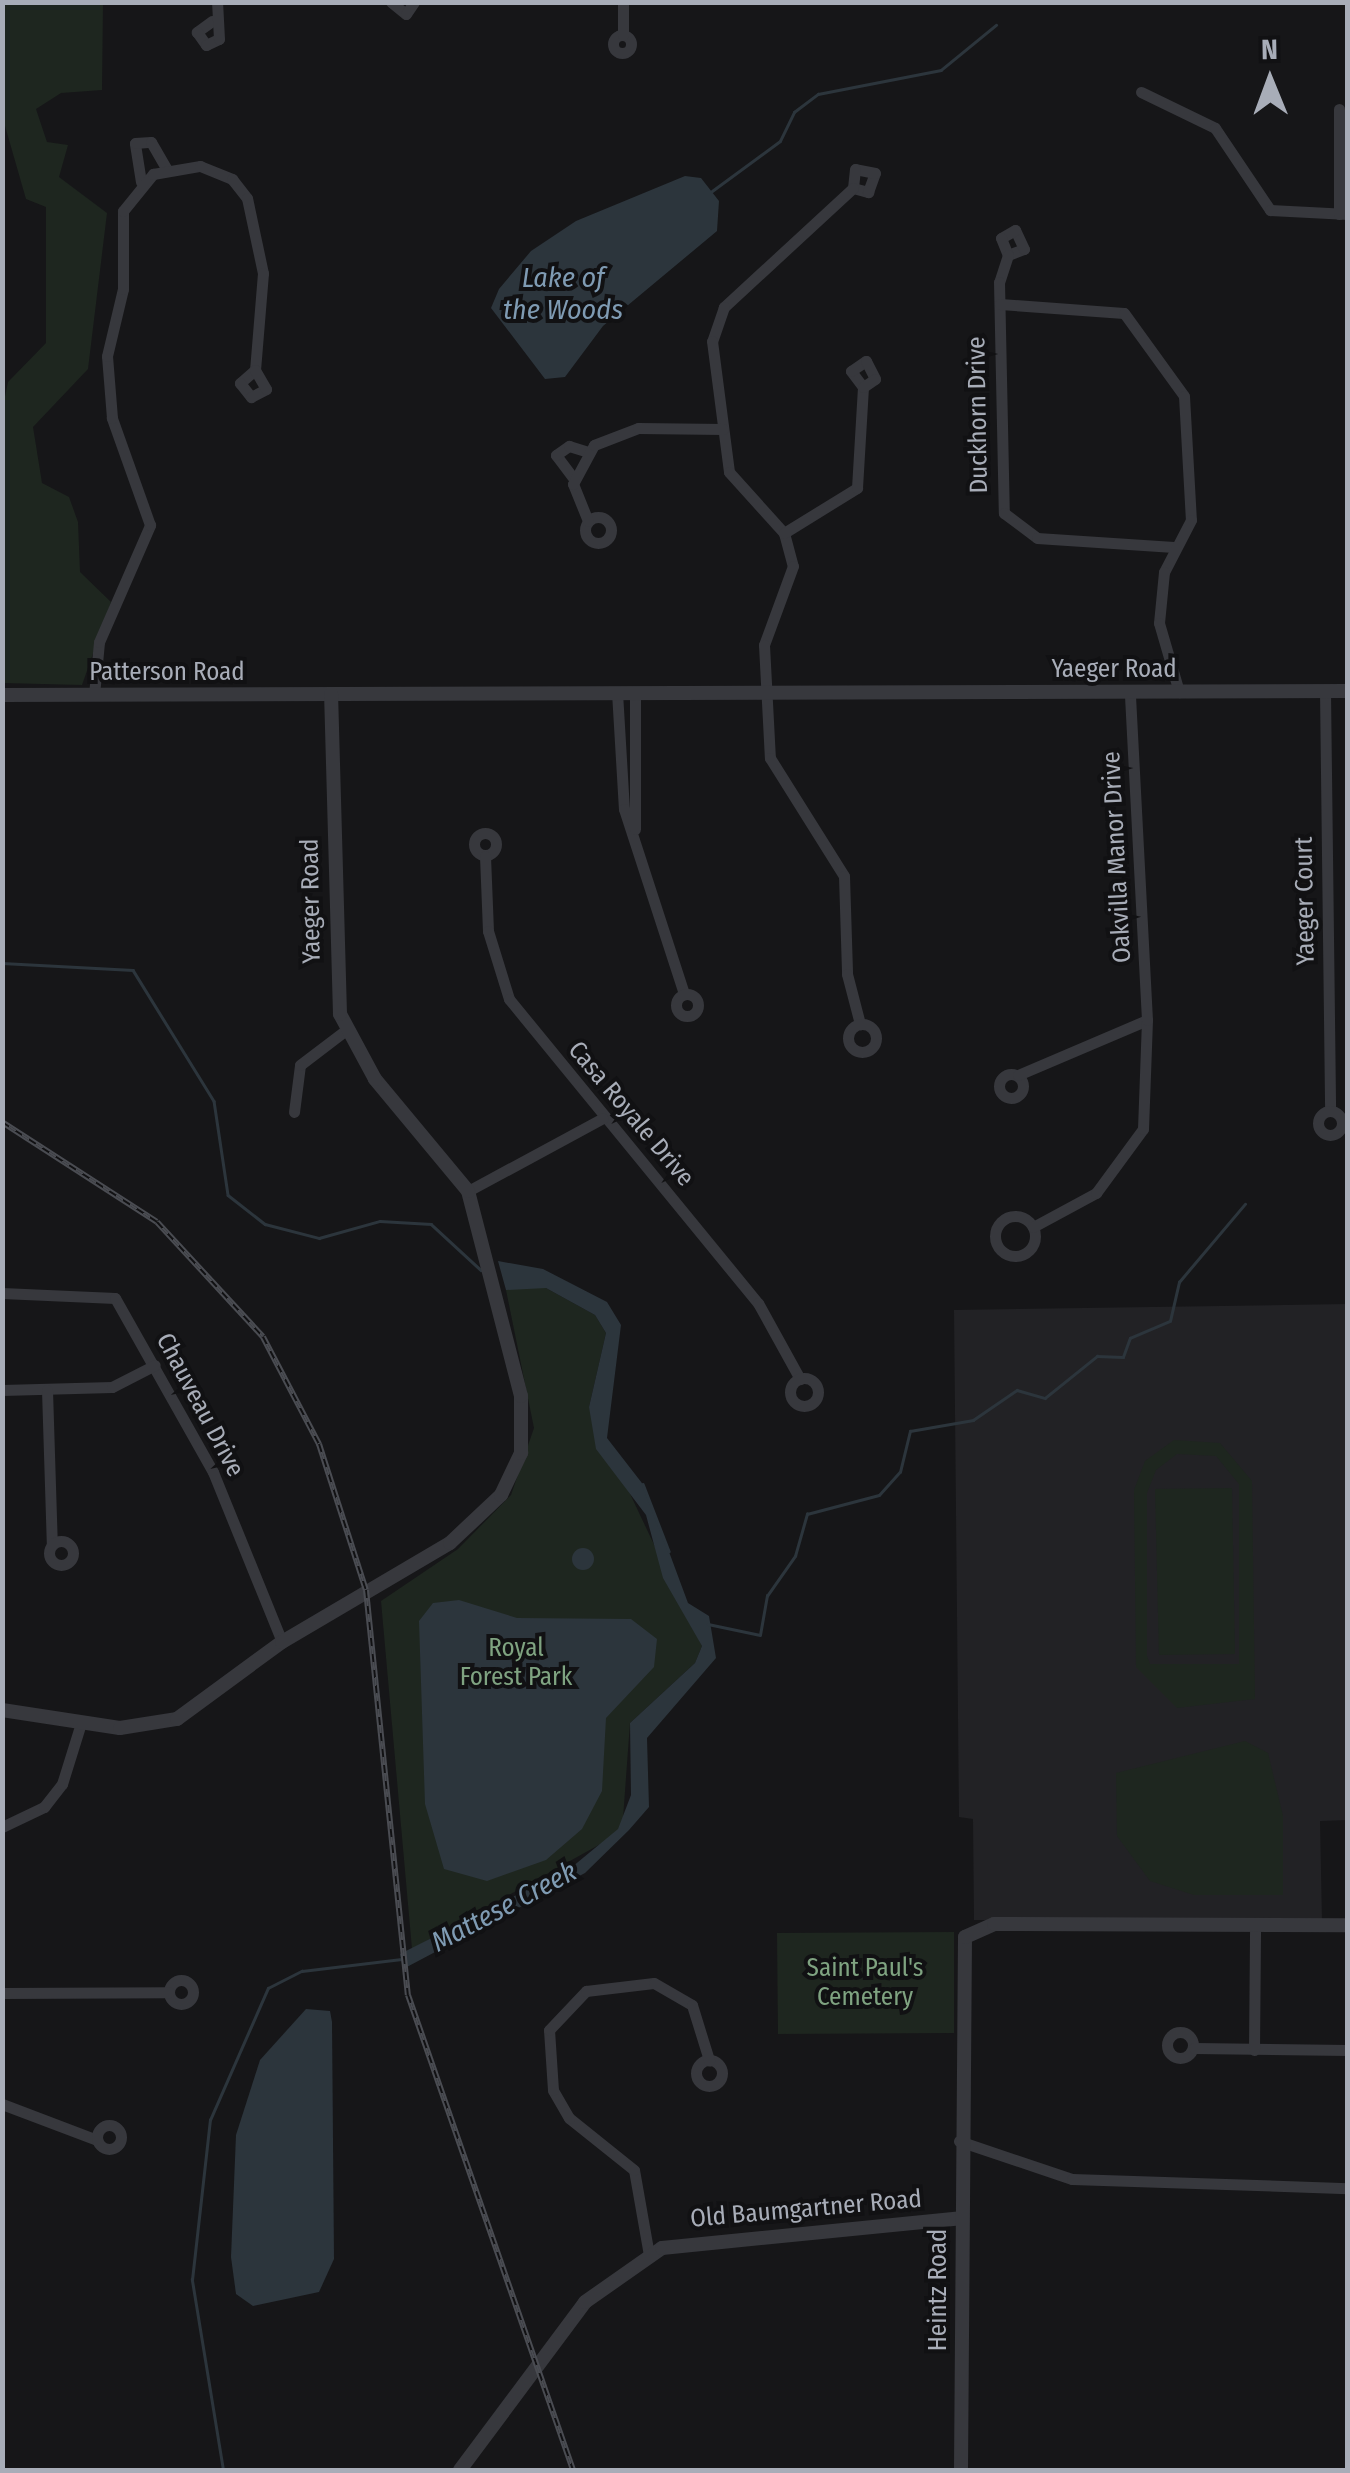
<!DOCTYPE html>
<html>
<head>
<meta charset="utf-8">
<style>
  body { margin:0 }
  #map { position:relative; width:1350px; height:2473px; overflow:hidden; background:#161618; font-family:"Fira Sans Condensed",sans-serif }
  div>[style] { position:absolute }
  [style*='--x'] { left:calc(var(--x)*1px); top:calc(var(--y)*1px); width:calc(var(--w)*1px); rotate:calc(var(--a)*1deg) }
  .built>* { inset:0; background:#222225 }
  .green>* { inset:0; background:#1e261f }
  .water>* { inset:0; background:#2c353c }
  .round { border-radius:50% }
  .stream>* { height:2.5px; margin:-1.25px; padding:0 1.25px; transform-origin:1.25px; border-radius:1.25px; background:#2c353c }
  .minor>* { height:11px; margin:-5.5px; padding:0 5.5px; transform-origin:5.5px; border-radius:5.5px; background:#37383d }
  .minor>.ring { margin:-5.5px; padding:0; box-sizing:content-box; background:none; border:11px solid #37383d; border-radius:50% }
  .tertiary>* { height:14px; margin:-7px; padding:0 7px; transform-origin:7px; border-radius:7px; background:#37383d }
  .rail>* { height:6px; margin-top:-3px; transform-origin:0; background:repeating-linear-gradient(90deg,#111113 0 8px,#4a4c52 0 16px); box-sizing:border-box; border-block:2px solid #4a4c52 }
  span { translate:-50% -50%; white-space:nowrap; text-align:center; line-height:1.15; -webkit-text-stroke:8px #111113; paint-order:stroke }
  .street-label { font-size:25px; color:#a8adb8 }
  .park-label { font-size:25px; color:#7fa381 }
  .water-label { font-size:28px; color:#7f9bb3; font-style:italic }
  .frame { position:absolute; inset:0; border:5px solid #a8adb8; pointer-events:none }
  .north { position:absolute; left:1220px; top:30px; width:100px; height:100px; -webkit-text-stroke:8px #111113; paint-order:stroke; rotate:359deg; font-size:28px; font-weight:700; line-height:40px; text-align:center; color:#a8adb8 }
  .north::after { content:''; display:block; margin:auto; width:35px; height:45px; background:#a8adb8; clip-path:polygon(50% 0,100% 100%,50% 72%,0 100%) }
</style>
</head>
<body>
<div id="map">
  <div class="built">
    <div style="clip-path:polygon(1347px 1304px,1348px 1820px,1320px 1821px,1322px 1921px,974px 1920px,973px 1819px,959px 1817px,954px 1310px)"></div>
  </div>
  <div class="green">
    <div style="clip-path:polygon(3px 3px,103px 3px,102px 90px,61px 93px,36px 109px,47px 142px,68px 145px,59px 177px,107px 213px,88px 369px,33px 427px,42px 483px,69px 497px,78px 522px,80px 572px,111px 602px,82px 685px,3px 683px,3px 406px,8px 382px,46px 343px,46px 207px,26px 199px,3px 119px)"></div>
    <div style="clip-path:polygon(515px 1284px,546px 1288px,595px 1315px,606px 1333px,589px 1407px,702px 1646px,695px 1663px,630px 1723px,622px 1832px,412px 1949px,381px 1601px,458px 1549px,511px 1495px,534px 1428px,506px 1290px)"></div>
    <div style="clip-path:polygon(evenodd,1174px 1440px,1220px 1443px,1252px 1481px,1255px 1699px,1177px 1708px,1136px 1667px,1134px 1490px,1145px 1461px,1174px 1440px,1177px 1454px,1216px 1456px,1239px 1484px,1239px 1664px,1150px 1664px,1147px 1656px,1147px 1493px,1156px 1470px,1177px 1454px)"></div>
    <div style="clip-path:polygon(1232px 1488px,1235px 1654px,1159px 1655px,1155px 1489px)"></div>
    <div style="clip-path:polygon(1245px 1741px,1268px 1753px,1283px 1816px,1283px 1895px,1194px 1895px,1150px 1881px,1117px 1836px,1116px 1773px)"></div>
    <div style="clip-path:polygon(954px 1932px,954px 2033px,778px 2034px,777px 1933px)"></div>
  </div>
  <div class="water">
    <div style="clip-path:polygon(685px 176px,701px 178px,719px 201px,717px 231px,603px 326px,565px 377px,545px 379px,491px 308px,499px 289px,531px 251px,576px 221px)"></div>
    <div style="clip-path:polygon(498px 1261px,543px 1269px,607px 1302px,621px 1325px,607px 1438px,645px 1487px,688px 1603px,709px 1616px,716px 1658px,647px 1738px,649px 1807px,629px 1830px,585px 1873px,403px 1969px,400px 1954px,572px 1867px,618px 1829px,631px 1795px,630px 1723px,695px 1663px,702px 1646px,663px 1578px,646px 1515px,596px 1449px,589px 1407px,606px 1333px,595px 1315px,546px 1288px,506px 1290px)"></div>
    <div class="round" style="left:572px;top:1548px;width:22px;height:22px"></div>
    <div style="clip-path:polygon(459px 1600px,517px 1618px,631px 1619px,657px 1639px,654px 1667px,606px 1718px,602px 1791px,582px 1829px,546px 1860px,487px 1881px,444px 1869px,425px 1804px,419px 1621px,433px 1603px)"></div>
    <div style="clip-path:polygon(306px 2009px,330px 2011px,332px 2022px,334px 2259px,319px 2292px,253px 2306px,236px 2294px,231px 2257px,236px 2135px,260px 2060px)"></div>
  </div>
  <div class="stream">
    <div style="--x:712;--y:191;--w:84;--a:-36.3"></div>
    <div style="--x:780;--y:141;--w:32;--a:-64"></div>
    <div style="--x:794;--y:112;--w:30;--a:-37"></div>
    <div style="--x:818;--y:94;--w:125;--a:-11"></div>
    <div style="--x:941;--y:70;--w:71;--a:-39.3"></div>
    <div style="--x:2;--y:963;--w:131;--a:3.1"></div>
    <div style="--x:133;--y:970;--w:154;--a:58.3"></div>
    <div style="--x:214;--y:1101;--w:95;--a:81.5"></div>
    <div style="--x:228;--y:1195;--w:47;--a:38.1"></div>
    <div style="--x:265;--y:1224;--w:56;--a:14.5"></div>
    <div style="--x:319;--y:1238;--w:63;--a:-15.6"></div>
    <div style="--x:380;--y:1221;--w:51;--a:3.4"></div>
    <div style="--x:431;--y:1224;--w:68;--a:42.6"></div>
    <div style="--x:643;--y:1484;--w:72;--a:68.8"></div>
    <div style="--x:708;--y:1624;--w:53;--a:11.9"></div>
    <div style="--x:760;--y:1635;--w:40;--a:-80"></div>
    <div style="--x:767;--y:1596;--w:49;--a:-55"></div>
    <div style="--x:795;--y:1556;--w:44;--a:-74.1"></div>
    <div style="--x:807;--y:1514;--w:74;--a:-14.8"></div>
    <div style="--x:879;--y:1495;--w:31;--a:-48"></div>
    <div style="--x:900;--y:1472;--w:42;--a:-76.3"></div>
    <div style="--x:910;--y:1431;--w:64;--a:-9.9"></div>
    <div style="--x:973;--y:1420;--w:53;--a:-34.3"></div>
    <div style="--x:1017;--y:1390;--w:29;--a:16"></div>
    <div style="--x:1045;--y:1398;--w:67;--a:-38.9"></div>
    <div style="--x:1097;--y:1356;--w:26;--a:2"></div>
    <div style="--x:1123;--y:1357;--w:20;--a:-70"></div>
    <div style="--x:1130;--y:1338;--w:43;--a:-23"></div>
    <div style="--x:1170;--y:1321;--w:40;--a:-77"></div>
    <div style="--x:1179;--y:1282;--w:102;--a:-49.8"></div>
    <div style="--x:223;--y:2470;--w:193;--a:-99.3"></div>
    <div style="--x:192;--y:2280;--w:161;--a:-83.6"></div>
    <div style="--x:210;--y:2120;--w:144;--a:-66.3"></div>
    <div style="--x:268;--y:1988;--w:38;--a:-27"></div>
    <div style="--x:302;--y:1971;--w:100;--a:-6.9"></div>
  </div>
  <div class="minor">
    <div style="--x:391;--y:2;--w:19;--a:39"></div>
    <div style="--x:406;--y:14;--w:14;--a:-56"></div>
    <div style="--x:212;--y:21;--w:19;--a:144"></div>
    <div style="--x:197;--y:32;--w:16;--a:55"></div>
    <div style="--x:206;--y:45;--w:14;--a:-25"></div>
    <div style="--x:219;--y:39;--w:37;--a:-93"></div>
    <div class="ring" style="left:613px;top:35px;width:7px;height:7px"></div>
    <div style="--x:623;--y:35;--w:33;--a:-90"></div>
    <div style="--x:1141;--y:92;--w:82;--a:25.9"></div>
    <div style="--x:1215;--y:128;--w:99;--a:56.1"></div>
    <div style="--x:1270;--y:210;--w:78;--a:2.9"></div>
    <div style="--x:141;--y:182;--w:39;--a:-99"></div>
    <div style="--x:135;--y:143;--w:16;--a:-4"></div>
    <div style="--x:151;--y:142;--w:30;--a:60"></div>
    <div style="--x:853;--y:188;--w:16;--a:15"></div>
    <div style="--x:868;--y:192;--w:20;--a:-70"></div>
    <div style="--x:875;--y:173;--w:20;--a:-169"></div>
    <div style="--x:855;--y:169;--w:19;--a:96"></div>
    <div style="--x:853;--y:188;--w:176;--a:137.3"></div>
    <div style="--x:724;--y:307;--w:36;--a:109"></div>
    <div style="--x:712;--y:341;--w:132;--a:82.6"></div>
    <div style="--x:729;--y:472;--w:82;--a:48"></div>
    <div style="--x:784;--y:533;--w:34;--a:75"></div>
    <div style="--x:793;--y:566;--w:84;--a:110.2"></div>
    <div style="--x:764;--y:645;--w:113;--a:87"></div>
    <div style="--x:770;--y:758;--w:139;--a:57.9"></div>
    <div style="--x:844;--y:876;--w:98;--a:88.2"></div>
    <div style="--x:847;--y:974;--w:52;--a:75.4"></div>
    <div style="--x:1339;--y:214;--w:105;--a:-90"></div>
    <div style="--x:1008;--y:255;--w:17;--a:-21"></div>
    <div style="--x:1024;--y:249;--w:21;--a:-115"></div>
    <div style="--x:1015;--y:230;--w:16;--a:150"></div>
    <div style="--x:1001;--y:238;--w:18;--a:68"></div>
    <div style="--x:1008;--y:255;--w:28;--a:108"></div>
    <div style="--x:999;--y:282;--w:231;--a:88.8"></div>
    <div style="--x:1004;--y:513;--w:41;--a:37.1"></div>
    <div style="--x:1037;--y:538;--w:137;--a:3.8"></div>
    <div style="--x:1000;--y:304;--w:124;--a:4.2"></div>
    <div style="--x:1124;--y:313;--w:102;--a:54.1"></div>
    <div style="--x:1184;--y:396;--w:124;--a:86.8"></div>
    <div style="--x:1191;--y:520;--w:59;--a:117.4"></div>
    <div style="--x:1164;--y:572;--w:51;--a:95.6"></div>
    <div style="--x:1159;--y:623;--w:72;--a:73.8"></div>
    <div style="--x:574;--y:479;--w:30;--a:-127"></div>
    <div style="--x:556;--y:455;--w:16;--a:-35"></div>
    <div style="--x:569;--y:446;--w:21;--a:17"></div>
    <div class="ring" style="left:585px;top:517px;width:15px;height:15px"></div>
    <div style="--x:588;--y:521;--w:40;--a:-112"></div>
    <div style="--x:573;--y:484;--w:44;--a:-61.7"></div>
    <div style="--x:594;--y:445;--w:47;--a:-21.1"></div>
    <div style="--x:638;--y:428;--w:85;--a:0.7"></div>
    <div style="--x:784;--y:533;--w:86;--a:-31.7"></div>
    <div style="--x:857;--y:488;--w:101;--a:-86.6"></div>
    <div style="--x:863;--y:387;--w:20;--a:-127"></div>
    <div style="--x:851;--y:371;--w:18;--a:-34"></div>
    <div style="--x:866;--y:361;--w:20;--a:63"></div>
    <div style="--x:875;--y:379;--w:14;--a:146"></div>
    <div style="--x:1325;--y:691;--w:419;--a:89.3"></div>
    <div style="--x:617;--y:692;--w:117;--a:86.6"></div>
    <div style="--x:624;--y:809;--w:194;--a:72"></div>
    <div style="--x:94;--y:695;--w:53;--a:-84.6"></div>
    <div style="--x:99;--y:642;--w:128;--a:-66.4"></div>
    <div style="--x:150;--y:525;--w:114;--a:-109.6"></div>
    <div style="--x:112;--y:418;--w:62;--a:-94.6"></div>
    <div style="--x:107;--y:356;--w:69;--a:-76.6"></div>
    <div style="--x:123;--y:289;--w:78;--a:-90"></div>
    <div style="--x:123;--y:211;--w:48;--a:-51"></div>
    <div style="--x:153;--y:174;--w:48;--a:-9.7"></div>
    <div style="--x:200;--y:166;--w:35;--a:22"></div>
    <div style="--x:232;--y:179;--w:24;--a:52"></div>
    <div style="--x:247;--y:198;--w:77;--a:78"></div>
    <div style="--x:263;--y:273;--w:97;--a:94.7"></div>
    <div style="--x:255;--y:370;--w:20;--a:139"></div>
    <div style="--x:240;--y:383;--w:18;--a:52"></div>
    <div style="--x:251;--y:397;--w:17;--a:-28"></div>
    <div style="--x:266;--y:389;--w:22;--a:-120"></div>
    <div style="--x:635;--y:829;--w:137;--a:-90"></div>
    <div class="ring" style="left:474px;top:833px;width:11px;height:11px"></div>
    <div style="--x:485;--y:856;--w:75;--a:87.7"></div>
    <div style="--x:488;--y:931;--w:71;--a:72.8"></div>
    <div style="--x:509;--y:999;--w:393;--a:50.7"></div>
    <div style="--x:758;--y:1303;--w:87;--a:61.1"></div>
    <div class="ring" style="left:676px;top:994px;width:11px;height:11px"></div>
    <div class="ring" style="left:848px;top:1024px;width:17px;height:17px"></div>
    <div class="ring" style="left:999px;top:1074px;width:13px;height:13px"></div>
    <div style="--x:1018;--y:1075;--w:140;--a:-23.1"></div>
    <div class="ring" style="left:1318px;top:1111px;width:13px;height:13px"></div>
    <div style="--x:294;--y:1112;--w:47;--a:-82.7"></div>
    <div style="--x:300;--y:1065;--w:58;--a:-37.3"></div>
    <div style="--x:468;--y:1191;--w:153;--a:-28.4"></div>
    <div class="ring" style="left:995px;top:1216px;width:29px;height:29px"></div>
    <div style="--x:1033;--y:1227;--w:72;--a:-28.4"></div>
    <div style="--x:1096;--y:1193;--w:79;--a:-53.7"></div>
    <div style="--x:1143;--y:1129;--w:109;--a:-87.9"></div>
    <div style="--x:1147;--y:1020;--w:328;--a:-93"></div>
    <div style="--x:2;--y:1293;--w:113;--a:2.5"></div>
    <div style="--x:115;--y:1298;--w:200;--a:60.6"></div>
    <div style="--x:213;--y:1472;--w:183;--a:67.9"></div>
    <div class="ring" style="left:790px;top:1378px;width:17px;height:17px"></div>
    <div style="--x:2;--y:1390;--w:110;--a:-1.6"></div>
    <div style="--x:112;--y:1387;--w:48;--a:-27.1"></div>
    <div style="--x:47;--y:1390;--w:155;--a:88.2"></div>
    <div class="ring" style="left:49px;top:1541px;width:13px;height:13px"></div>
    <div style="--x:2;--y:1827;--w:47;--a:-25.5"></div>
    <div style="--x:44;--y:1807;--w:29;--a:-52"></div>
    <div style="--x:62;--y:1784;--w:64;--a:-72.7"></div>
    <div class="ring" style="left:169px;top:1980px;width:13px;height:13px"></div>
    <div style="--x:2;--y:1993;--w:167;--a:-0.3"></div>
    <div class="ring" style="left:1167px;top:2032px;width:15px;height:15px"></div>
    <div style="--x:1194;--y:2048;--w:154;--a:0.7"></div>
    <div style="--x:1254;--y:2050;--w:125;--a:-89.5"></div>
    <div class="ring" style="left:696px;top:2060px;width:15px;height:15px"></div>
    <div style="--x:2;--y:2104;--w:102;--a:20.8"></div>
    <div class="ring" style="left:97px;top:2125px;width:13px;height:13px"></div>
    <div style="--x:959;--y:2141;--w:119;--a:18.6"></div>
    <div style="--x:1072;--y:2179;--w:276;--a:1.9"></div>
    <div style="--x:649;--y:2255;--w:86;--a:-100"></div>
    <div style="--x:634;--y:2170;--w:83;--a:-141.3"></div>
    <div style="--x:569;--y:2118;--w:32;--a:-120"></div>
    <div style="--x:553;--y:2090;--w:60;--a:-93.8"></div>
    <div style="--x:549;--y:2030;--w:54;--a:-46.5"></div>
    <div style="--x:586;--y:1991;--w:68;--a:-6.7"></div>
    <div style="--x:654;--y:1983;--w:44;--a:30.1"></div>
    <div style="--x:692;--y:2005;--w:58;--a:72.8"></div>
  </div>
  <div class="tertiary">
    <div style="--x:2;--y:695;--w:1346;--a:-0.17"></div>
    <div style="--x:2;--y:1710;--w:119;--a:8.7"></div>
    <div style="--x:120;--y:1728;--w:58;--a:-9"></div>
    <div style="--x:177;--y:1719;--w:130;--a:-36.3"></div>
    <div style="--x:282;--y:1642;--w:195;--a:-30.5"></div>
    <div style="--x:450;--y:1543;--w:70;--a:-43.3"></div>
    <div style="--x:501;--y:1495;--w:47;--a:-64.5"></div>
    <div style="--x:521;--y:1453;--w:57;--a:-90"></div>
    <div style="--x:521;--y:1396;--w:212;--a:-104.5"></div>
    <div style="--x:468;--y:1191;--w:146;--a:-129.7"></div>
    <div style="--x:375;--y:1079;--w:74;--a:-118.3"></div>
    <div style="--x:340;--y:1014;--w:320;--a:-91.6"></div>
    <div style="--x:460;--y:2470;--w:209;--a:-53.3"></div>
    <div style="--x:585;--y:2302;--w:94;--a:-35"></div>
    <div style="--x:662;--y:2248;--w:300;--a:-5.7"></div>
    <div style="--x:961;--y:2470;--w:533;--a:-89.57"></div>
    <div style="--x:965;--y:1937;--w:32;--a:-24"></div>
    <div style="--x:994;--y:1924;--w:354;--a:0.2"></div>
  </div>
  <div class="rail">
    <div style="--x:2;--y:1122;--w:184;--a:32.8"></div>
    <div style="--x:157;--y:1222;--w:156;--a:47.3"></div>
    <div style="--x:263;--y:1337;--w:121;--a:62.4"></div>
    <div style="--x:319;--y:1444;--w:153;--a:72.2"></div>
    <div style="--x:366;--y:1590;--w:407;--a:84.1"></div>
    <div style="--x:408;--y:1995;--w:503;--a:70.84"></div>
  </div>
  <div class="street-label">
    <span style="left:978px;top:415px;rotate:-91deg">Duckhorn Drive</span>
    <span style="left:1114px;top:669px">Yaeger Road</span>
    <span style="left:167px;top:672px">Patterson Road</span>
    <span style="left:1117px;top:857px;rotate:-93deg">Oakvilla Manor Drive</span>
    <span style="left:311px;top:901px;rotate:-91deg">Yaeger Road</span>
    <span style="left:1305px;top:901px;rotate:-91deg">Yaeger Court</span>
    <span style="left:631px;top:1114px;rotate:50deg">Casa Royale Drive</span>
    <span style="left:200px;top:1405px;rotate:62deg">Chauveau Drive</span>
    <span style="left:806px;top:2209px;rotate:-5deg">Old Baumgartner Road</span>
    <span style="left:938px;top:2290px;rotate:-90deg">Heintz Road</span>
  </div>
  <div class="park-label">
    <span style="left:516px;top:1663px">Royal<br>Forest Park</span>
    <span style="left:865px;top:1983px">Saint Paul's<br>Cemetery</span>
  </div>
  <div class="water-label">
    <span style="left:563px;top:294px">Lake of<br>the Woods</span>
    <span style="left:504px;top:1907px;rotate:-28deg">Mattese Creek</span>
  </div>
  <div class="frame"></div>
  <div class="north">N</div>
</div>
</body>
</html>
